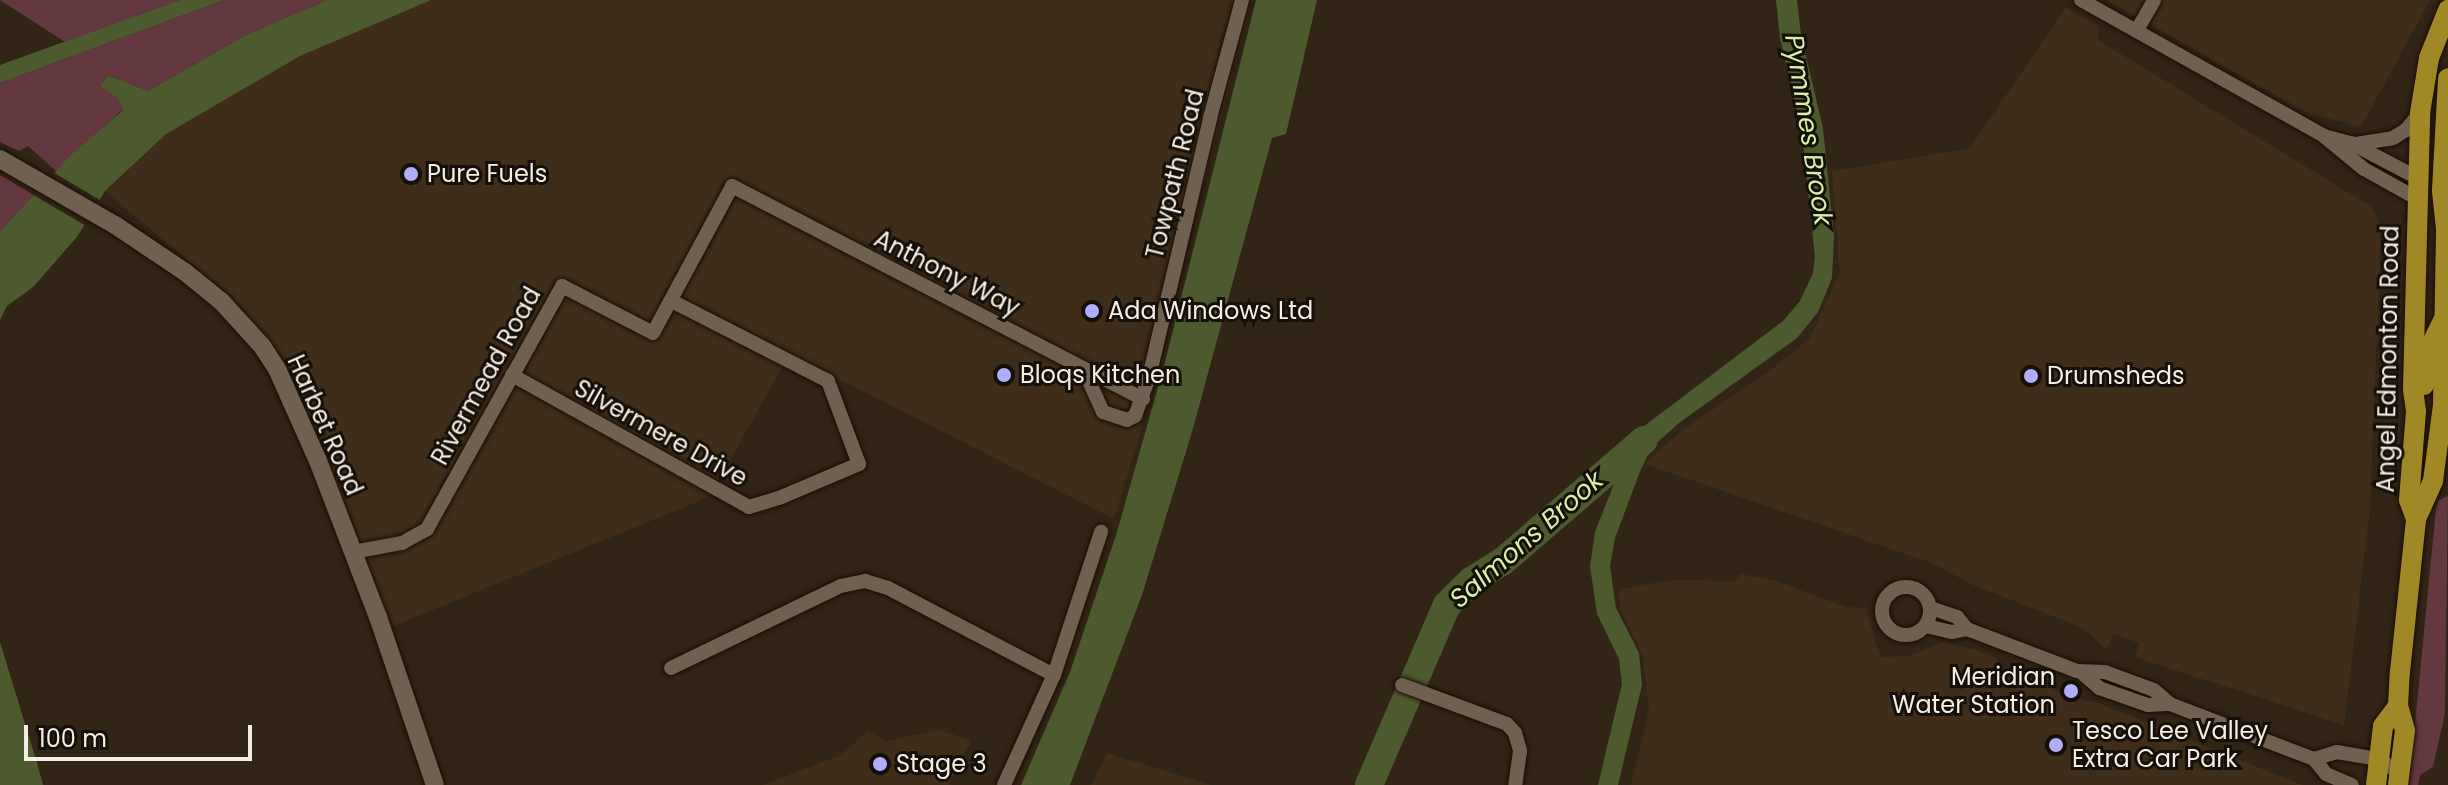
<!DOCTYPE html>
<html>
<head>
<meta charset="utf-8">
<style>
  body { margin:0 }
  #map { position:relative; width:2448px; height:785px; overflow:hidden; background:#322516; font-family:Poppins,sans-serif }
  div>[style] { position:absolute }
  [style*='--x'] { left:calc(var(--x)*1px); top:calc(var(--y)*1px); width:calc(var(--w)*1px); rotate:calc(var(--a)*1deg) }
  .built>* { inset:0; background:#3f2d19 }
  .green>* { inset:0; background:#63383e }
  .water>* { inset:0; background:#4d5a2e }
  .pier>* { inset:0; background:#322516 }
  .river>* { height:28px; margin:-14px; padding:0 14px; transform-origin:14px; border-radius:14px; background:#4d5a2e }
  .roads { filter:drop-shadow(0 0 2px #1a0d02) drop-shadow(0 0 2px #1a0d02) }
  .street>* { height:14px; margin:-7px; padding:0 7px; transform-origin:7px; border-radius:7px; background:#706050 }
  .street>.ring { margin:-7px; padding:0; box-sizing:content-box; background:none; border:14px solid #706050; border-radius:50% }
  .secondary>* { height:18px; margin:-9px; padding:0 9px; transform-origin:9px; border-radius:9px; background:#706050 }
  .primary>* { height:20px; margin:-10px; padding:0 10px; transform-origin:10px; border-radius:10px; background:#a18827 }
  .dots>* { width:22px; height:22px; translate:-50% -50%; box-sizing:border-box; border:4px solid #150f09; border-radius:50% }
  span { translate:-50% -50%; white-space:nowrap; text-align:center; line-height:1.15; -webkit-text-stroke:6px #150f09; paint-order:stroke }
  .poi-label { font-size:24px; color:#f6ede4 }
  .left { translate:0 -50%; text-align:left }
  .right { translate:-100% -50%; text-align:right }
  .street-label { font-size:24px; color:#f6ede4 }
  .water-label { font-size:26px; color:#d7f0a6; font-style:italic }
  .scale { position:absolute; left:24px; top:725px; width:228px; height:36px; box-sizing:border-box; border:4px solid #f6ede4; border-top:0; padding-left:10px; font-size:24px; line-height:28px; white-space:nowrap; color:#f6ede4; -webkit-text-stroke:6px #150f09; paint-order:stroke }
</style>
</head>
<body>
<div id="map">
  <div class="built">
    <div style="clip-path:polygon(400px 0,1252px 0,1137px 443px,1114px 519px,790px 354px,709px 497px,391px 627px,280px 361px,226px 292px,105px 191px,166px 134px,282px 56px)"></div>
    <div style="clip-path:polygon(2107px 0,2430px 0,2361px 127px,2303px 111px)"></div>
    <div style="clip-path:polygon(2066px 7px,2098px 26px,2098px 40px,2372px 207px,2381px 227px,2370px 509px,2344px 725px,2135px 657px,2139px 643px,2114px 634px,2106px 650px,2083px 628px,1971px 584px,1932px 563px,1645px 464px,1680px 432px,1772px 369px,1810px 338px,1840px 273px,1832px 171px,1970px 148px)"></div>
    <div style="clip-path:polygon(1741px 574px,1776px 581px,1846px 607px,1866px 608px,1880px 657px,1909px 656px,1944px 642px,1989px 654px,1997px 659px,1997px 667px,2075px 698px,2098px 703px,2302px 785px,1631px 785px,1649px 710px,1643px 656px,1620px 608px,1619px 589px,1672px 580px,1734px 581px)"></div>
    <div style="clip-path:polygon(938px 730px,971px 740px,949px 785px,763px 785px,841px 755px,868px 731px,886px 741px)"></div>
    <div style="clip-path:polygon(1107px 753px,1211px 785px,1091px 785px)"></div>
  </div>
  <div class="green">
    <div style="clip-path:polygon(0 0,180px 0,65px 42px)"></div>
    <div style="clip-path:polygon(224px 0,327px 0,246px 35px,148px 91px,108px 75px,100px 86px,118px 99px,123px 109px,56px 171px,28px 146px,19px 151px,0 142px,0 83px)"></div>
    <div style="clip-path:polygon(0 175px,34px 195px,0 231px)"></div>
    <div style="clip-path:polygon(2448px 496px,2445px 713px,2433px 767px,2420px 775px,2418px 785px,2409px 785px,2436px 509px,2439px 500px)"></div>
  </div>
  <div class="water">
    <div style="clip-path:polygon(180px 0,224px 0,0 83px,0 65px)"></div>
    <div style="clip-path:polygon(327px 0,431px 0,300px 56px,166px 134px,105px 191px,77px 237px,33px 287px,7px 306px,0 320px,0 231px,70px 156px,123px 110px,118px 99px,100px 86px,108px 75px,148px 91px,246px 35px)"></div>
    <div style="clip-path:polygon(1256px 0,1317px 0,1286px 134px,1272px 138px,1192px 432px,1142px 595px,1070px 785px,1021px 785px,1070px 672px,1117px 532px,1164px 366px)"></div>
    <div style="clip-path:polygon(1776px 0,1797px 0,1801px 35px,1823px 128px,1834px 237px,1832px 278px,1818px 312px,1797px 338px,1679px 423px,1652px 447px,1641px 469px,1615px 538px,1610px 566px,1616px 608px,1639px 653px,1642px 685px,1618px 785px,1598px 785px,1622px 684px,1619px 659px,1597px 614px,1590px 566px,1595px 532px,1623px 461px,1635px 433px,1783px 321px,1800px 301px,1813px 273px,1815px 257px,1802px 131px,1780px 38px)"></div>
    <div style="clip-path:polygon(0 642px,37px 763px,43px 785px,0 785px)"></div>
  </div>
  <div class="pier">
    <div style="clip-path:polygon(51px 171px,103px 202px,88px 227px,30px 193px)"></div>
  </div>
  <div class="river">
    <div style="--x:1369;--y:785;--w:196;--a:-66.6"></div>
    <div style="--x:1447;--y:605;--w:34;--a:-45"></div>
    <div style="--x:1471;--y:581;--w:36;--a:-32"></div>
    <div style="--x:1502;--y:562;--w:187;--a:-40.7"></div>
  </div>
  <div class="roads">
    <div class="street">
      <div style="--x:2081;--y:0;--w:278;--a:29.2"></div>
      <div style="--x:2324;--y:136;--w:28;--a:15"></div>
      <div style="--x:2351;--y:143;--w:76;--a:27.6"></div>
      <div style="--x:2137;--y:30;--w:34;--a:-60"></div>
      <div style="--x:2325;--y:137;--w:50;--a:39.4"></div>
      <div style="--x:2364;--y:169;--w:62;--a:29.1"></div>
      <div style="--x:2356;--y:144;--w:37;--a:-9"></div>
      <div style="--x:2393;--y:138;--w:15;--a:-32"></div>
      <div style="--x:2406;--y:130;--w:22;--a:-51"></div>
      <div style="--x:1083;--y:368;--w:48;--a:65.6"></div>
      <div style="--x:1103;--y:412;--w:25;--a:18"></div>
      <div style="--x:1127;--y:420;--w:9;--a:-27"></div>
      <div style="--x:1135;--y:416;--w:41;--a:-70.3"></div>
      <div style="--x:1149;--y:377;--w:266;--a:-76.7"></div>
      <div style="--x:1210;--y:118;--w:122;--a:-74.8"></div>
      <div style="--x:512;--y:375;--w:271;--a:29.1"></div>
      <div style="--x:749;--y:507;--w:31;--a:-17"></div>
      <div style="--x:779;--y:498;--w:87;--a:-23"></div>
      <div style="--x:859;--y:464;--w:89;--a:-110.5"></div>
      <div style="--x:828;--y:381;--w:175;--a:-152.9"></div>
      <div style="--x:353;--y:552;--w:50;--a:-10.4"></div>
      <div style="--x:402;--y:543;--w:29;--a:-29"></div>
      <div style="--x:427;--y:529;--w:278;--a:-60.9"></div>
      <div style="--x:562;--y:286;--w:102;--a:27.3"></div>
      <div style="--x:653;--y:333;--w:167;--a:-61.7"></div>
      <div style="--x:732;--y:186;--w:463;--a:27.4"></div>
      <div class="ring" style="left:1882px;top:587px;width:34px;height:34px"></div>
      <div style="--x:1931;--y:608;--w:28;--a:19"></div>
      <div style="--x:1957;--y:617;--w:16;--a:50"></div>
      <div style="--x:1967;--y:629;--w:118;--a:20.9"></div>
      <div style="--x:2077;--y:671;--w:28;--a:2"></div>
      <div style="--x:2105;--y:672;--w:52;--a:20.2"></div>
      <div style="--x:2154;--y:690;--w:21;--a:41"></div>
      <div style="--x:2170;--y:704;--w:154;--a:20.9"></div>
      <div style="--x:2314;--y:759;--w:19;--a:51"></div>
      <div style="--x:2326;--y:774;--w:28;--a:23"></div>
      <div style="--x:1926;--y:626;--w:27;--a:13"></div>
      <div style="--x:1952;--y:632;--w:15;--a:-11"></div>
      <div style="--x:671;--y:668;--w:189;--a:-25.8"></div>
      <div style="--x:841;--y:586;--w:25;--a:-12"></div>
      <div style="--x:865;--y:581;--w:24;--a:17"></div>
      <div style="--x:888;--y:588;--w:187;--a:27.7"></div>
      <div style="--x:2082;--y:673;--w:23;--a:41"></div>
      <div style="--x:2099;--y:688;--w:52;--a:19.1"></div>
      <div style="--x:2148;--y:705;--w:22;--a:-3"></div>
      <div style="--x:1402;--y:685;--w:112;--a:20.4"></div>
      <div style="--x:1507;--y:724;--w:12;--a:48"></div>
      <div style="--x:1515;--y:733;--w:19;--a:74"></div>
      <div style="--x:1520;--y:751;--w:34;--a:98"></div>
      <div style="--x:2314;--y:759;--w:24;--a:-17"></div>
      <div style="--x:2337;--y:752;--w:42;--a:9.7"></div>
      <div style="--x:2378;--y:759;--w:26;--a:32"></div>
      <div style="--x:1004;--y:785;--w:121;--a:-65.6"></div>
      <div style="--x:1054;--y:675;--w:151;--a:-71.8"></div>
    </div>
    <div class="secondary">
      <div style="--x:0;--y:159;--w:133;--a:29.9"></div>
      <div style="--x:115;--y:225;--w:84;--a:33.9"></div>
      <div style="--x:185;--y:272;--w:46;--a:38.9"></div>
      <div style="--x:221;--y:301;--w:61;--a:47.7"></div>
      <div style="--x:262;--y:346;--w:27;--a:57"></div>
      <div style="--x:277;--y:369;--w:101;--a:66"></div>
      <div style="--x:318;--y:461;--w:167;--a:69"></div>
      <div style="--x:378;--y:617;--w:177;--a:71.3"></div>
    </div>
    <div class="primary">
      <div style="--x:2424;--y:385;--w:41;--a:-80.1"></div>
      <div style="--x:2431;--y:345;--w:28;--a:-64"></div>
      <div style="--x:2416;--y:519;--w:20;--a:-110"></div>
      <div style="--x:2409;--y:500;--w:89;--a:-85.5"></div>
      <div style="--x:2416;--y:411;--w:22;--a:-98"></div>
      <div style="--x:2413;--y:389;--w:276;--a:-88.5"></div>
      <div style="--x:2420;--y:113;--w:56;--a:-80.7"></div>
      <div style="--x:2429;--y:58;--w:52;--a:-68.4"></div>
      <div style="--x:2376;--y:785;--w:59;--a:-83.2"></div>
      <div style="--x:2383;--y:726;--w:25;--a:-53"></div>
      <div style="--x:2398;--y:785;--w:55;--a:-82.7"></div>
      <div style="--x:2405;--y:730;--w:25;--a:-106"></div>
      <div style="--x:2398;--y:706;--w:34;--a:-87"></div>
      <div style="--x:2400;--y:672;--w:154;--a:-84"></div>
      <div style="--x:2416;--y:519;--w:42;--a:-65.9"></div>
      <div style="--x:2433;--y:481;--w:77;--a:-82.5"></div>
      <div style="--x:2443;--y:405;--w:176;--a:-89"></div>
      <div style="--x:2446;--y:229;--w:39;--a:-96"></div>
      <div style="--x:2442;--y:190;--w:112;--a:-86.9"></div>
    </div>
  </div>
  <div class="dots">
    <div style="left:411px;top:174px;background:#b1adfa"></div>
    <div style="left:1092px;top:311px;background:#b1adfa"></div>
    <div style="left:1004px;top:375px;background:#b1adfa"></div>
    <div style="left:2031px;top:376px;background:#b1adfa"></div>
    <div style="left:2071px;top:691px;background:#b1adfa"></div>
    <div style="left:2056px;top:745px;background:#b1adfa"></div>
    <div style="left:880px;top:764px;background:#b1adfa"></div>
  </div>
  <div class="poi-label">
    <span class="left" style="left:427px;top:174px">Pure Fuels</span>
    <span class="left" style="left:1108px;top:311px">Ada Windows Ltd</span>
    <span class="left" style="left:1020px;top:375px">Bloqs Kitchen</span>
    <span class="left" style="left:2047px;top:376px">Drumsheds</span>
    <span class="right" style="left:2055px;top:691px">Meridian<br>Water Station</span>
    <span class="left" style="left:2072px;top:745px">Tesco Lee Valley<br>Extra Car Park</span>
    <span class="left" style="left:896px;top:764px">Stage 3</span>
  </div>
  <div class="street-label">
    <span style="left:1175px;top:174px;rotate:-76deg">Towpath Road</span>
    <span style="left:947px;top:273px;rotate:27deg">Anthony Way</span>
    <span style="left:2388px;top:359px;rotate:-89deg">Angel Edmonton Road</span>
    <span style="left:486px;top:376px;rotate:-61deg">Rivermead Road</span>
    <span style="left:325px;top:425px;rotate:66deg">Harbet Road</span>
    <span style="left:661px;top:433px;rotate:29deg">Silvermere Drive</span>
  </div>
  <div class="water-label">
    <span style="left:1808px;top:130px;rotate:81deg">Pymmes Brook</span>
    <span style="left:1527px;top:540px;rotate:-41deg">Salmons Brook</span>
  </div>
  <div class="scale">100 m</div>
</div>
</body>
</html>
